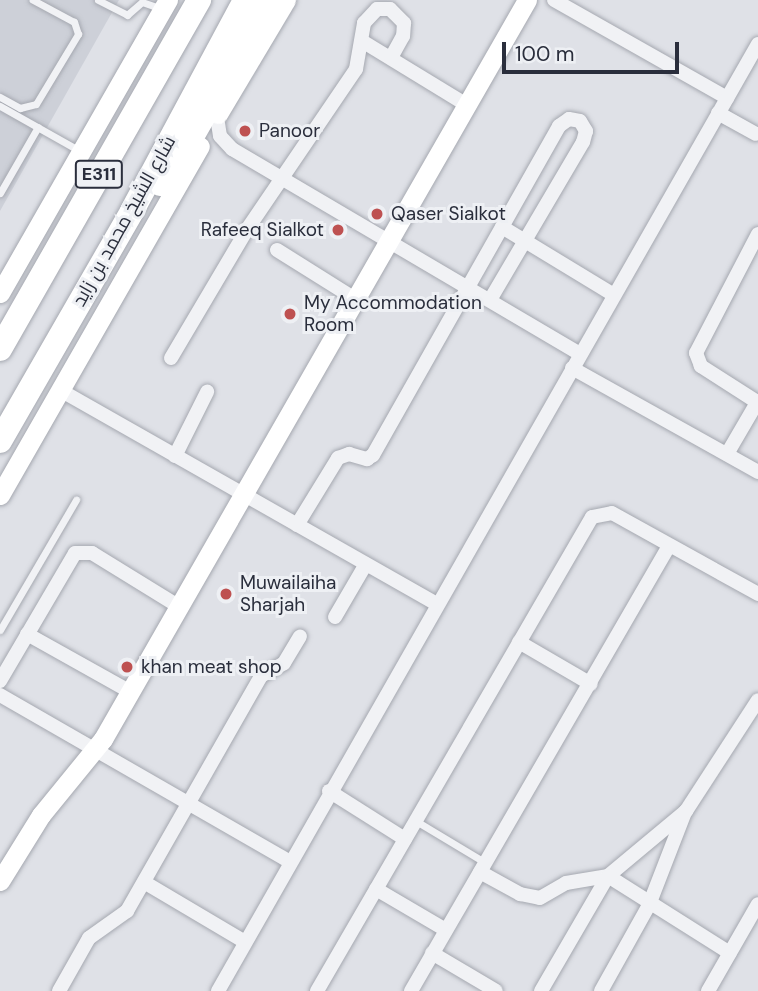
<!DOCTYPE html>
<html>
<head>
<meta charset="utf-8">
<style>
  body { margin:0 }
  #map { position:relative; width:758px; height:991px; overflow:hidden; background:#dfe1e7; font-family:"DM Sans",Cairo,sans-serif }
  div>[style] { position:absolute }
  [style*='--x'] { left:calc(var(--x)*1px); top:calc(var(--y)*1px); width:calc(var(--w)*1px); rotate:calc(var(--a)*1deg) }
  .built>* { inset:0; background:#cdd0d8 }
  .roads { filter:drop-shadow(0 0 2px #a5a8b0) drop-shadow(0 0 2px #a5a8b0) }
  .lane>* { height:7px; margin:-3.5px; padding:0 3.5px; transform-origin:3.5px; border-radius:3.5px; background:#f1f2f5 }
  .street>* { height:14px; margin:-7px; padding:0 7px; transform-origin:7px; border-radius:7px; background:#f1f2f5 }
  .secondary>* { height:19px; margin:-9.5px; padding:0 9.5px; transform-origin:9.5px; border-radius:9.5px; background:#fff }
  .highway>* { height:24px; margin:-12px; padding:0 12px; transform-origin:12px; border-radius:12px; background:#fff }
  .dots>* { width:19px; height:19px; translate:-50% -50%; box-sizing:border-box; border:4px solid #eef0f4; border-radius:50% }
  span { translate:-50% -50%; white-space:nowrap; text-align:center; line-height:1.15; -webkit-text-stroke:6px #eef0f4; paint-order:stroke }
  .shield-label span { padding:2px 5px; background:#eef0f4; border:2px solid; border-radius:5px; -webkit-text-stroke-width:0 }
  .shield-label { font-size:18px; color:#2a2e3c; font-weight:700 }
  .poi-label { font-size:19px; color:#2a2e3c }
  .left { translate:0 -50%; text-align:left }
  .right { translate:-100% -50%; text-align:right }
  .street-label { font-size:19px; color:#2a2e3c }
  .scale { position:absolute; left:502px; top:42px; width:177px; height:32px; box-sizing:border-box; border:4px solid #2a2e3c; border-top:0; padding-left:9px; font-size:21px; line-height:24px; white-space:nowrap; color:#2a2e3c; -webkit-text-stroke:5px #eef0f4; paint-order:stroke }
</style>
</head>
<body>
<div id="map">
  <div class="built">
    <div style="clip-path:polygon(0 0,119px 0,0 211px)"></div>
  </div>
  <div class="roads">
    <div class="lane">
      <div style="--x:98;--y:0;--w:33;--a:27"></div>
      <div style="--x:127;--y:15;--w:20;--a:-41"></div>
      <div style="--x:142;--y:2;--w:21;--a:19"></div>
      <div style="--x:0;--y:97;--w:23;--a:29"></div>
      <div style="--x:20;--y:108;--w:16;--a:-14"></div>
      <div style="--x:36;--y:104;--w:82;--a:-59"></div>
      <div style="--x:78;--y:34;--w:13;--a:-108"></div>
      <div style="--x:74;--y:22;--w:47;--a:-151.8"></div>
      <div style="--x:0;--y:106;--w:92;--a:29.4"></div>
      <div style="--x:0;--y:193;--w:76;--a:-60.1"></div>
      <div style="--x:0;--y:630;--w:151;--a:-59.7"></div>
      <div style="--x:416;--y:821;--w:82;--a:31"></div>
    </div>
    <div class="street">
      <div style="--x:554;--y:0;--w:199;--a:29.5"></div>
      <div style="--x:362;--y:41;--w:123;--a:31.4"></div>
      <div style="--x:718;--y:113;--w:43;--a:28.9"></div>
      <div style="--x:217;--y:117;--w:19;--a:81"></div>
      <div style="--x:220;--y:136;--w:18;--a:47"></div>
      <div style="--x:232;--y:149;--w:404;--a:30.5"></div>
      <div style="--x:502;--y:227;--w:131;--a:31.3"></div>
      <div style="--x:277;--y:250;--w:92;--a:32.1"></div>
      <div style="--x:171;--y:358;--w:147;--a:-59.4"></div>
      <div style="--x:246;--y:231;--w:196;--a:-55.8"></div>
      <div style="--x:356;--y:69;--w:47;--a:-80.1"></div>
      <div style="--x:364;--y:23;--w:19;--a:-47"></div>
      <div style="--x:377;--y:9;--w:13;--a:0"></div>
      <div style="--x:390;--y:9;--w:20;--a:45"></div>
      <div style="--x:404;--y:23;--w:13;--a:94"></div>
      <div style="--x:403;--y:36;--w:25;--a:119"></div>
      <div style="--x:572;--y:368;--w:213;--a:29.2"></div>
      <div style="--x:60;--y:390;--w:434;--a:29.6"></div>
      <div style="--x:757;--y:402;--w:67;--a:-147.3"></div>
      <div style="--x:701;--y:366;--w:14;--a:-111"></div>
      <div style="--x:696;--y:353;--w:134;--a:-62.5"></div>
      <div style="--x:727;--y:454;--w:61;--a:-59.7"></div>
      <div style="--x:175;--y:456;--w:72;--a:-63.4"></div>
      <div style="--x:297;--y:525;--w:79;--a:-58.5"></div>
      <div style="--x:338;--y:458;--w:12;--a:-20"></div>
      <div style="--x:349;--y:454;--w:19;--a:16"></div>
      <div style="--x:367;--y:459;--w:7;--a:-34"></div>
      <div style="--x:373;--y:455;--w:378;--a:-60.5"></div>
      <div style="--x:559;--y:126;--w:12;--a:-35"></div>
      <div style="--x:569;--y:119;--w:11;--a:10"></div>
      <div style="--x:580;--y:121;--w:12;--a:59"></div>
      <div style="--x:586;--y:131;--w:11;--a:105"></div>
      <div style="--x:583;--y:142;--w:183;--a:120.5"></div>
      <div style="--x:335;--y:617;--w:61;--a:-59.7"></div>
      <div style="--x:27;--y:634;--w:117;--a:29.2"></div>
      <div style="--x:519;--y:642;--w:83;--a:30.3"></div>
      <div style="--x:0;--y:681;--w:148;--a:-59.6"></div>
      <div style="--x:75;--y:553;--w:17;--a:0"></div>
      <div style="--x:92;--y:553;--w:101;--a:31.6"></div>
      <div style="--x:0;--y:695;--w:333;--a:29.9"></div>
      <div style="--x:329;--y:791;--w:90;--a:32.3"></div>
      <div style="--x:480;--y:872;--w:46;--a:28.8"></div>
      <div style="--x:520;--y:894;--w:20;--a:11"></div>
      <div style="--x:540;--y:898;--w:30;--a:-30"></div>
      <div style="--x:566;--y:883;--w:43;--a:-9.5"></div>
      <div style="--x:608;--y:876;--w:102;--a:-39.8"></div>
      <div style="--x:686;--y:811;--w:132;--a:-57"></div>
      <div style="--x:144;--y:882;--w:117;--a:30.7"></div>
      <div style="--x:376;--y:889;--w:81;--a:30.4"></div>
      <div style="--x:432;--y:953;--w:74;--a:30.7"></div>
      <div style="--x:59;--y:991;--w:61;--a:-60.5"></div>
      <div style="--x:89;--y:938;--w:47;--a:-35.4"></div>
      <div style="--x:127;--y:911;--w:271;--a:-60.3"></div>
      <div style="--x:261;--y:676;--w:26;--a:-29"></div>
      <div style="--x:284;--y:663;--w:31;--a:-59"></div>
      <div style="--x:218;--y:991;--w:1090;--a:-60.31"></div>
      <div style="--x:317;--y:991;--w:548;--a:-59.88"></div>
      <div style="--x:592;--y:517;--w:20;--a:-11"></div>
      <div style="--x:612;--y:513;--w:167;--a:29"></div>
      <div style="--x:411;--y:991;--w:514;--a:-59.9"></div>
      <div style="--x:541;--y:991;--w:133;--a:-59.8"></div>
      <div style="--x:608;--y:876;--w:144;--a:32.3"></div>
      <div style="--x:601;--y:991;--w:98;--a:-60.8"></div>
      <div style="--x:649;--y:905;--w:100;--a:-68.8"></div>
      <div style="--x:708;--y:991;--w:100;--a:-60.1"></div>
    </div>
    <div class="secondary">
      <div style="--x:218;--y:114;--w:133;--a:-59.2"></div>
      <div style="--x:0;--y:293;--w:338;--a:-60.2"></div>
      <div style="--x:0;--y:495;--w:402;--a:-60.2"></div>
      <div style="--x:0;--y:881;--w:78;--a:-58.2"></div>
      <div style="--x:41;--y:815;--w:98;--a:-50.8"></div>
      <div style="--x:103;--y:739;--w:852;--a:-60.16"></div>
    </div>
    <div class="highway">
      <div style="--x:160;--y:184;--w:35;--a:-53"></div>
      <div style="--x:181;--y:156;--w:180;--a:-60.3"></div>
      <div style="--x:0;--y:349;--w:402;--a:-60.3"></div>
      <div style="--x:0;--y:441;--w:265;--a:-60.1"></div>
      <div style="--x:132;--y:211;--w:239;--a:-61.8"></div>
    </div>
  </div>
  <div class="dots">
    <div style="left:245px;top:131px;background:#be5151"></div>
    <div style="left:377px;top:214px;background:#be5151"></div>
    <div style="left:338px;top:230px;background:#be5151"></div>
    <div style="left:290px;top:314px;background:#be5151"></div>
    <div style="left:226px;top:594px;background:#be5151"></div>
    <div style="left:127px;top:667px;background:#be5151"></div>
  </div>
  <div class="shield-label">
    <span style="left:99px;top:174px">E311</span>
  </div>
  <div class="poi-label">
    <span class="left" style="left:259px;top:131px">Panoor</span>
    <span class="left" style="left:391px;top:214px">Qaser Sialkot</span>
    <span class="right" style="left:324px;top:230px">Rafeeq Sialkot</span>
    <span class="left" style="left:304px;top:314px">My Accommodation<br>Room</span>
    <span class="left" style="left:240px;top:594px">Muwailaiha<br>Sharjah</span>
    <span class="left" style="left:141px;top:667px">khan meat shop</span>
  </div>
  <div class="street-label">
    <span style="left:124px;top:221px;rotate:-61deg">شارع الشيخ محمد بن زايد</span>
  </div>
  <div class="scale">100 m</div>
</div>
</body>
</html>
